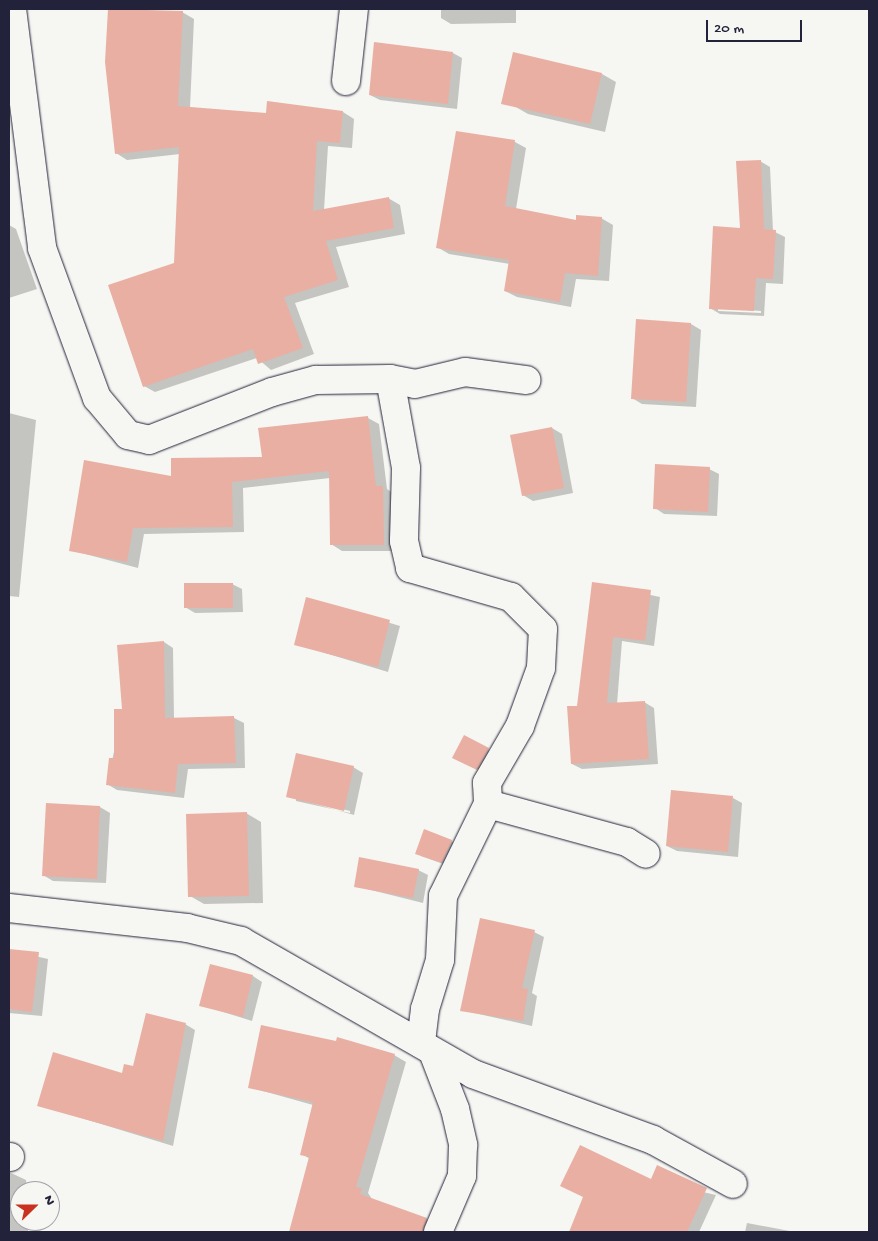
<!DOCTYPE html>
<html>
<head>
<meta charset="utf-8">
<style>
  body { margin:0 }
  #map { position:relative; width:878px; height:1241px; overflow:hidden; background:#f6f6f2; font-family:"Gochi Hand",sans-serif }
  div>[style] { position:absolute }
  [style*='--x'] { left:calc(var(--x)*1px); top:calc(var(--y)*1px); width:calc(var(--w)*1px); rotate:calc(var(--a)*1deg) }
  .shadow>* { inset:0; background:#0003 }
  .building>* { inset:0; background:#e9afa3 }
  .roads { filter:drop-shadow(0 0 1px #22223b) drop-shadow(0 0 1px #22223b) }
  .minor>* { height:28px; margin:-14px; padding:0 14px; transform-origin:14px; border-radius:14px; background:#f6f6f2 }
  span { translate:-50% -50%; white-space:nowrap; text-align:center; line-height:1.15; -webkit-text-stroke:4.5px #f6f6f2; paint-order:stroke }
  .frame { position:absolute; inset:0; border:10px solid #22223b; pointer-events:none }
  .north { position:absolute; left:10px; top:1181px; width:50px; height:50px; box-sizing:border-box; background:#f6f6f2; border:1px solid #a1a1a9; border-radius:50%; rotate:68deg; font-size:14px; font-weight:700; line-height:20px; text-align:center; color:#22223b }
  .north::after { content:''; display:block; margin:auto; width:18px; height:22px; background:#c8321e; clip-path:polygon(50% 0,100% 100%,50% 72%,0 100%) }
  .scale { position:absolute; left:706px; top:20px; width:96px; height:22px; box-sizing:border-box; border:2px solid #22223b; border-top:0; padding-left:6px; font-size:15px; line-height:18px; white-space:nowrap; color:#22223b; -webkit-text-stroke:4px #f6f6f2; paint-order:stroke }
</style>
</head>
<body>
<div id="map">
  <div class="shadow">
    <div style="clip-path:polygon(109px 9px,182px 12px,194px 19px,190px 108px,267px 114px,343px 112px,354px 119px,352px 148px,328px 146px,324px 210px,388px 198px,400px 205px,405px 234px,336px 247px,349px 287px,295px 303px,314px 354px,271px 370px,257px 358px,155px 392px,144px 386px,175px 264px,180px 154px,127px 160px,116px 153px,106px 62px)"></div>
    <div style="clip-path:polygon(441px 9px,516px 9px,516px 23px,451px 24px,441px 18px)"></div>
    <div style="clip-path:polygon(453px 53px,462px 58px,457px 109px,380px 100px,370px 95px)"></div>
    <div style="clip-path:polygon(602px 74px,616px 82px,605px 132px,528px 114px,514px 106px)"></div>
    <div style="clip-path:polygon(457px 132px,515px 142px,526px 148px,516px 209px,577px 221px,601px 218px,613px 225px,609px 281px,576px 279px,571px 307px,517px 297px,505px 291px,510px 264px,449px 254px,437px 247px)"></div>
    <div style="clip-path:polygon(evenodd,760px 161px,770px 167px,773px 231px,785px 237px,783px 284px,766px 283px,764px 316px,720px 314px,710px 308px,742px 229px,760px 161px,718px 308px,761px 311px,761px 313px,718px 311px,718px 308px)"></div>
    <div style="clip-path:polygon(9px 225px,16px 229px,37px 289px,9px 298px)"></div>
    <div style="clip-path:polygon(637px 321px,691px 324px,701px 330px,696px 407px,642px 404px,632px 398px)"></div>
    <div style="clip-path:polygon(9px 413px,36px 420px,19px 597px,9px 596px)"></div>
    <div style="clip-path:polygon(368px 418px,379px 424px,387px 489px,394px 494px,395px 551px,342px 551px,331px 544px,330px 478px,243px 488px,244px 532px,144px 534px,138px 568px,70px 550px,172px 478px,263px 459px)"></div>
    <div style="clip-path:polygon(552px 428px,562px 434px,573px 493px,533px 501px,523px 495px)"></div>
    <div style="clip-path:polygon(709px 469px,719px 474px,717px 516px,664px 514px,655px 508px)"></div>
    <div style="clip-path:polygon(593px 583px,660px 597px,654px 646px,622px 641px,617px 704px,644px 702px,654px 708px,658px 764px,582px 769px,572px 764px)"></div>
    <div style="clip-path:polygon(232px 584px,242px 589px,243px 612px,195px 613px,185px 607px)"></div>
    <div style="clip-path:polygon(307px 598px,400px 626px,388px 672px,295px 644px)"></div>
    <div style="clip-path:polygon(164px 642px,173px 648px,174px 719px,234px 718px,244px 723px,245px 768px,188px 769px,184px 798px,117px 790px,107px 784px,123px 710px)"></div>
    <div style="clip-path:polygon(464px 737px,493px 752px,482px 771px,459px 760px)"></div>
    <div style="clip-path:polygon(evenodd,353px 767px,363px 773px,354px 815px,287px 796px,353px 767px,296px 798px,350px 811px,350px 813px,296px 801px,296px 798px)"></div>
    <div style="clip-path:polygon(733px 798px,742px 803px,738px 857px,677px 851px,667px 846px)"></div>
    <div style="clip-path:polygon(47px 804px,100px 807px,110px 813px,106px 883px,53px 881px,43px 875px)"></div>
    <div style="clip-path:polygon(246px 813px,261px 822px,263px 903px,204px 904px,190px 896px)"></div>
    <div style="clip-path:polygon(424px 831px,456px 843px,446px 865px,421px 856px)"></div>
    <div style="clip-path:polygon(418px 870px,428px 875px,423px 903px,355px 886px)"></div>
    <div style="clip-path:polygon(534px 932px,544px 937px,532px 993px,537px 996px,532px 1026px,461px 1010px)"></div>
    <div style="clip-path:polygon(9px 950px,48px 959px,42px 1016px,9px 1013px)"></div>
    <div style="clip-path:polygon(253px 976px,262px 982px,252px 1021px,201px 1005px)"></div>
    <div style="clip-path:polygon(185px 1024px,195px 1030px,173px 1146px,39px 1105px,123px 1075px)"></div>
    <div style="clip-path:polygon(394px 1055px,406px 1062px,368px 1193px,372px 1199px,426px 1219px,438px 1225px,436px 1232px,291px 1232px,310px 1159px,302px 1154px,313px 1105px,249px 1087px)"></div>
    <div style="clip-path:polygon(9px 1172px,26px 1180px,27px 1191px,20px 1191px,20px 1221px,28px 1221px,28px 1232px,9px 1232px)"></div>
    <div style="clip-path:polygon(651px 1180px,716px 1195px,699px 1232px,571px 1232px,584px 1197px)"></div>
    <div style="clip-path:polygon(747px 1223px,795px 1232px,745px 1232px)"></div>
  </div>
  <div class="building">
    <div style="clip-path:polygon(108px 9px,183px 11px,178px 106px,266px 113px,267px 101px,343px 111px,340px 143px,317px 141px,313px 211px,389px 197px,394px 228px,326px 241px,338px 280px,284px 297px,303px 348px,258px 364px,253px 349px,143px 387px,108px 285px,174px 263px,179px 147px,115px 154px,105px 62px)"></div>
    <div style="clip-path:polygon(374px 42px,453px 52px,448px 104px,369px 95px)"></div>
    <div style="clip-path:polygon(513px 52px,602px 73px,590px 124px,501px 104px)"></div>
    <div style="clip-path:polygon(456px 131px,515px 140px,505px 206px,576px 220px,576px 215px,602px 217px,598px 276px,565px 273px,560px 302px,504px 291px,509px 260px,436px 248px)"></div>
    <div style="clip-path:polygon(761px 160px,764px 229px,776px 230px,773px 279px,756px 278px,754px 311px,709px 309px,713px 226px,740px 228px,736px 161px)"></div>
    <div style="clip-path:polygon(636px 319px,691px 323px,686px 402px,631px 399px)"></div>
    <div style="clip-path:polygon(368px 416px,376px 486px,383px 486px,384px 545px,330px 545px,329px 471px,232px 482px,233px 527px,133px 528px,127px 562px,69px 551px,84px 460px,171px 476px,171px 458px,262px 457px,258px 428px)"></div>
    <div style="clip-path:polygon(552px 427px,564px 488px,522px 496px,510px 435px)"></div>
    <div style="clip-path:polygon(655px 464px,710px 467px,708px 512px,653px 509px)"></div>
    <div style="clip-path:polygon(592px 582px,651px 590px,645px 641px,613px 637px,607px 703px,645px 701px,649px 759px,571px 764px,567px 706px,577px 706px)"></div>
    <div style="clip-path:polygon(184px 583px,233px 583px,233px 608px,184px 608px)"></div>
    <div style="clip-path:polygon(306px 597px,390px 620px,378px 667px,294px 645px)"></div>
    <div style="clip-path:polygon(164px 641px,165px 718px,234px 716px,236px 763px,178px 764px,175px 793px,106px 785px,109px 758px,114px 758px,114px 709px,122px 709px,117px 645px)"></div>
    <div style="clip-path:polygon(464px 735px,489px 748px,477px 770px,452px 758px)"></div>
    <div style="clip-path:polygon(296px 753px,354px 766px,344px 811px,286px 797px)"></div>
    <div style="clip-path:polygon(671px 790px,733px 796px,728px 852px,666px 846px)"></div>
    <div style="clip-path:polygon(46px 803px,100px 806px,97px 879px,42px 876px)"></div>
    <div style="clip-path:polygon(247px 812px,249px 896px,188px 897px,186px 814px)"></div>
    <div style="clip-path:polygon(424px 829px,452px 840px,442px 863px,415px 854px)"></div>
    <div style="clip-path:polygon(359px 857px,419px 869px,413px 898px,354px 887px)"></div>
    <div style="clip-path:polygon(480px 918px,535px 930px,522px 988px,528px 989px,523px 1021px,460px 1011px)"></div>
    <div style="clip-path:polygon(9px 949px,39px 952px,32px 1012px,9px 1009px)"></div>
    <div style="clip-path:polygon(210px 964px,253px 975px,243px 1017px,199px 1006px)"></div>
    <div style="clip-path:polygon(146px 1013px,186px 1023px,163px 1141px,37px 1106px,53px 1052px,122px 1073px,124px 1064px,133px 1066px)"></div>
    <div style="clip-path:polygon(261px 1025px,336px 1041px,337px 1037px,395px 1054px,356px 1187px,362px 1188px,360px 1194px,427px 1218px,423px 1232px,289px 1232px,309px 1157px,300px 1155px,313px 1102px,248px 1088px)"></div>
    <div style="clip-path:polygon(580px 1145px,651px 1179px,657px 1165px,707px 1188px,687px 1232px,569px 1232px,583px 1197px,560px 1186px)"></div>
  </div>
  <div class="roads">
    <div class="minor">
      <div style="--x:12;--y:9;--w:241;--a:82.8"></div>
      <div style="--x:42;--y:248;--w:160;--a:69.9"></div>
      <div style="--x:97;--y:398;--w:48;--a:50"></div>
      <div style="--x:128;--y:435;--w:22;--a:13"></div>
      <div style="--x:149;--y:440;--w:132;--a:-21.3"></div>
      <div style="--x:272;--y:392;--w:46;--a:-15.3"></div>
      <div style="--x:316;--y:380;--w:74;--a:-0.8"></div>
      <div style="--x:390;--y:379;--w:25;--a:11"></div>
      <div style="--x:415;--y:384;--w:51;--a:-13.5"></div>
      <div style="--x:465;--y:372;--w:62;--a:7.5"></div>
      <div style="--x:346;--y:81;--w:72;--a:-83.7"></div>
      <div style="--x:390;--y:379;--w:90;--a:79.8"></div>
      <div style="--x:406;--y:468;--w:73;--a:91.6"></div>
      <div style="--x:404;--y:541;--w:28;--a:77"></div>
      <div style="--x:410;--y:568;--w:105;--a:16"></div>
      <div style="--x:511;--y:597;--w:45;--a:45"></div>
      <div style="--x:543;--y:629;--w:39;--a:93"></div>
      <div style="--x:541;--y:668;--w:62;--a:109.9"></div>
      <div style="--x:520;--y:726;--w:66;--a:120.1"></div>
      <div style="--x:487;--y:783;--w:21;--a:87"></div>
      <div style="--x:488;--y:804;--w:102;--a:116.1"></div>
      <div style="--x:443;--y:896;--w:64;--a:92.7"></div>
      <div style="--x:440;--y:960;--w:51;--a:107"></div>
      <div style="--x:425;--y:1009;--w:35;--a:97"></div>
      <div style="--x:488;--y:804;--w:144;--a:15.3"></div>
      <div style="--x:627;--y:842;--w:22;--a:32"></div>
      <div style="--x:9;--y:908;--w:179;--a:6.4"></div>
      <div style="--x:187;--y:928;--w:56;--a:13.5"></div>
      <div style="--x:241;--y:941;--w:267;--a:29.8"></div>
      <div style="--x:473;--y:1074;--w:192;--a:20.1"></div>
      <div style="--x:653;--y:1140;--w:91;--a:28.8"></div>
      <div style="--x:433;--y:1052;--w:61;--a:68.9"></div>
      <div style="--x:455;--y:1109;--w:37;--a:77"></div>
      <div style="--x:463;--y:1145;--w:31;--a:92"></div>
      <div style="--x:462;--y:1176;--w:61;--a:113.2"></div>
      <div style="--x:9;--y:1157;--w:1;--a:0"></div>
    </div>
  </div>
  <div class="frame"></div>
  <div class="north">N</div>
  <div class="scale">20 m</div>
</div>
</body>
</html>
